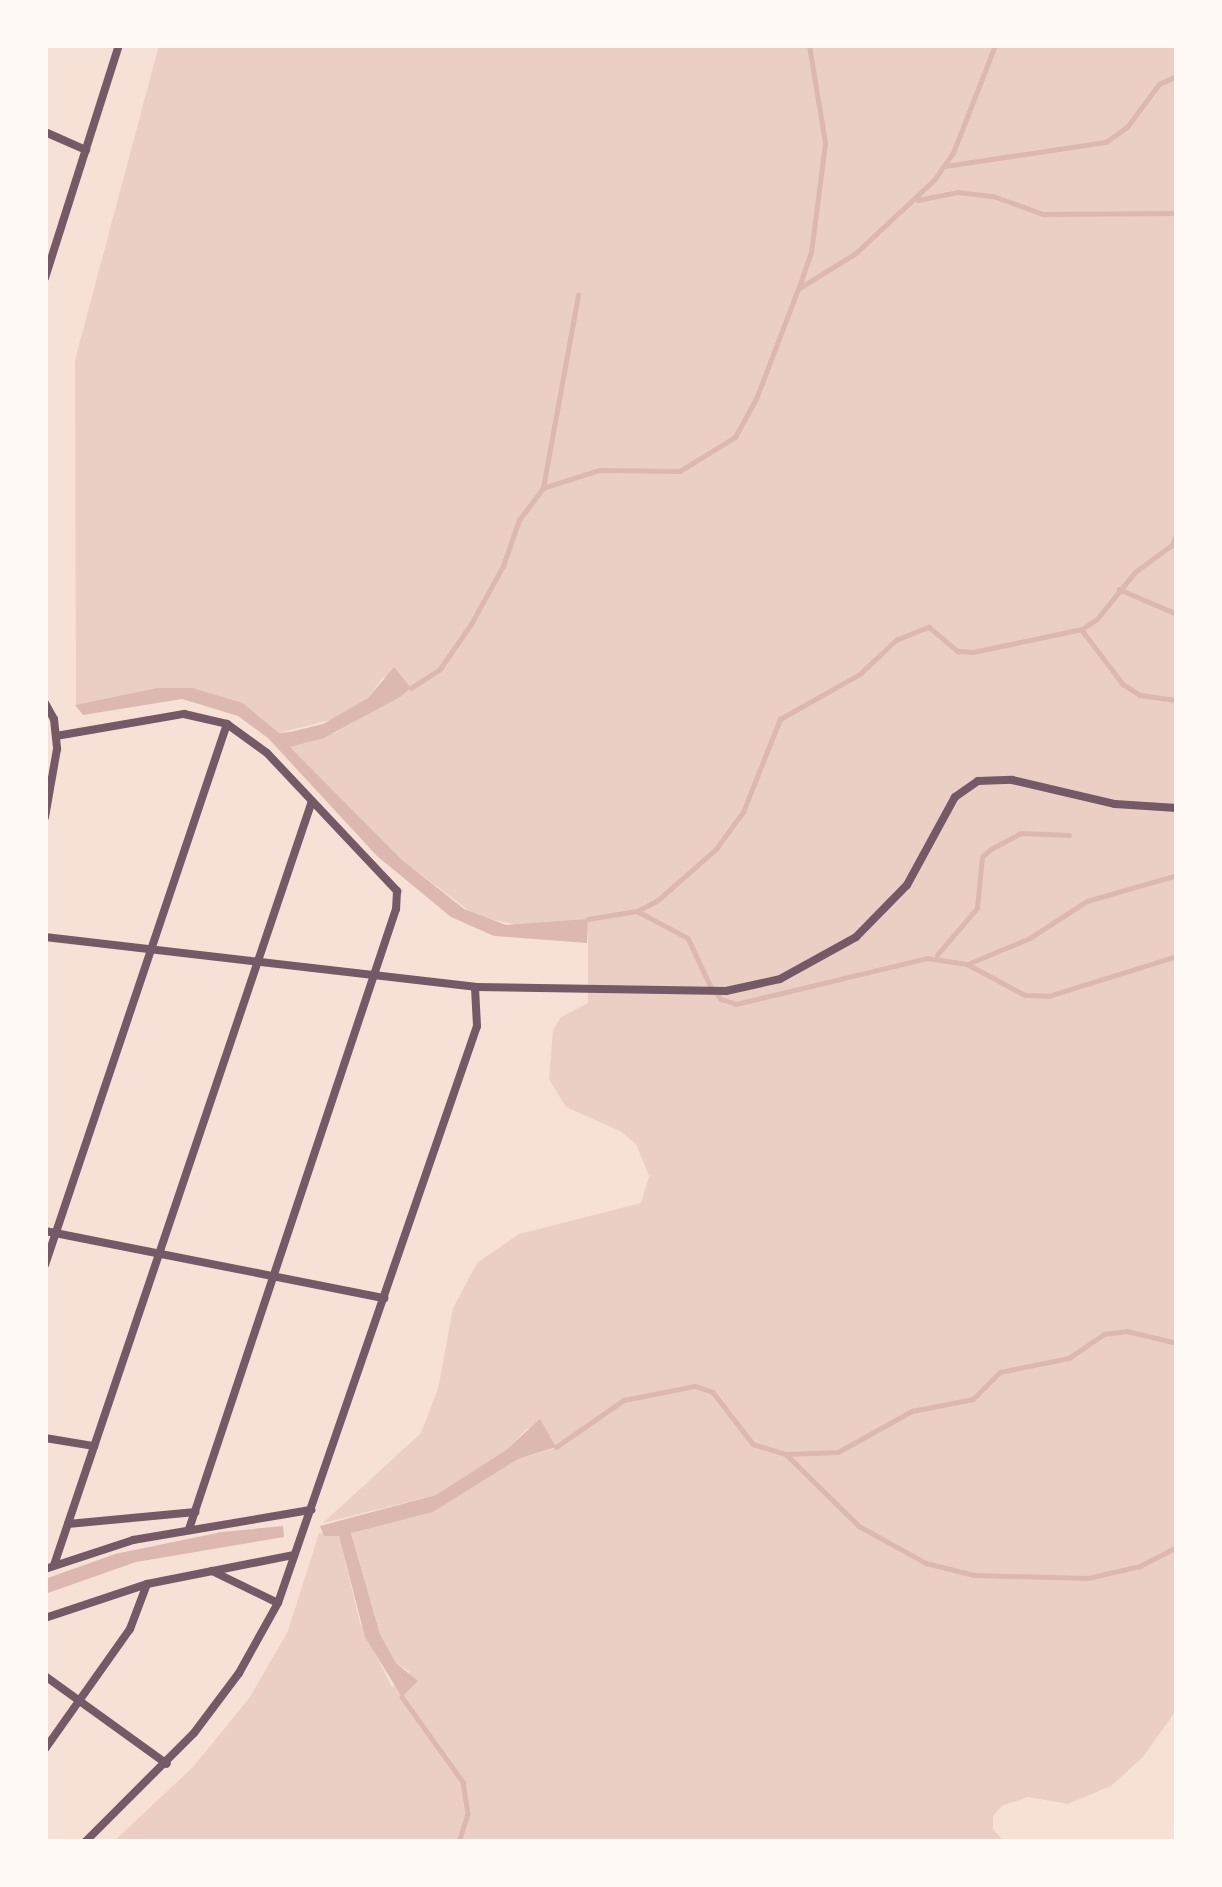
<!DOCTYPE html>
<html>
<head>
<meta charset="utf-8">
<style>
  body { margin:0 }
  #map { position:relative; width:1222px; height:1887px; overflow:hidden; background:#f7e1d7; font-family:"Roboto Condensed",sans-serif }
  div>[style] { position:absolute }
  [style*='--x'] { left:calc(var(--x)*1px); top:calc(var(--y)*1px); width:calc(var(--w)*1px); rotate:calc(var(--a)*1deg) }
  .green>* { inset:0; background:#ebcfc5 }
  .water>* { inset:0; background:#dcb8b0 }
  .stream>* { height:4.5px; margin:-2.25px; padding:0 2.25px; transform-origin:2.25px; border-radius:2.25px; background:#dcb8b0 }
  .minor>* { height:8px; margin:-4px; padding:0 4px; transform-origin:4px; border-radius:4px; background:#755966 }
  span { translate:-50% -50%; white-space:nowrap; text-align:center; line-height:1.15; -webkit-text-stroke:12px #fffaf5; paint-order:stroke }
  .frame { position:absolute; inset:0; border:48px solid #fffaf5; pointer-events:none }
</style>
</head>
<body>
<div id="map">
  <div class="green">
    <div style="clip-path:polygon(159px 45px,1177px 45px,1177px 1709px,1143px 1757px,1111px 1786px,1068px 1804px,1028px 1797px,1002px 1806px,993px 1816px,993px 1829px,1004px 1842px,113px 1842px,193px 1767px,250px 1697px,288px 1631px,319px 1533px,339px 1535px,360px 1623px,392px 1687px,410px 1672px,396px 1663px,380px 1634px,351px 1532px,433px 1512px,518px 1459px,556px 1448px,528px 1428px,506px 1450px,436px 1495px,323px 1523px,421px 1433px,438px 1389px,453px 1308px,477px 1263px,519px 1234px,641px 1203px,649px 1176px,636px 1144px,620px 1131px,566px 1107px,549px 1079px,553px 1030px,561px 1017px,588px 1003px,588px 920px,522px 926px,476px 916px,401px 859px,289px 746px,335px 733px,411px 688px,383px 677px,368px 698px,334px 719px,279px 733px,243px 703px,193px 688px,157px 688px,76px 705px,75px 360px)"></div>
  </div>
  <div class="water">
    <div style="clip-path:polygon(394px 667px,411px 688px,400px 697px,324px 738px,290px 747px,401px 859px,464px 909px,506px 925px,588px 919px,587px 943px,494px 936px,451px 917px,377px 856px,268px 738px,238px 716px,182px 699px,83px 715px,75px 705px,157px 688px,193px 688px,243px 703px,279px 733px,290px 732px,323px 724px,368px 698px)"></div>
    <div style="clip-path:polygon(540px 1419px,556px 1447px,518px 1459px,433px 1512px,351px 1533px,380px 1634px,396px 1663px,418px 1681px,402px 1697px,365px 1637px,339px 1536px,324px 1536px,320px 1526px,436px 1495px,506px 1450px)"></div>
    <div style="clip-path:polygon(283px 1526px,284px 1537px,136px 1562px,45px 1594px,45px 1579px,115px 1554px,222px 1532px)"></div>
  </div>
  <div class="stream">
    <div style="--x:945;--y:166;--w:163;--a:-8.5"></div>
    <div style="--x:1106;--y:142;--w:26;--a:-36"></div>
    <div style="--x:1127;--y:127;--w:54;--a:-53.3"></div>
    <div style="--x:1159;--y:84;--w:20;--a:-24"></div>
    <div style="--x:918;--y:200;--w:41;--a:-11.3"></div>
    <div style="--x:958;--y:192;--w:35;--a:7"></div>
    <div style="--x:993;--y:196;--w:53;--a:19.8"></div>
    <div style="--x:1043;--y:214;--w:134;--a:-0.4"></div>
    <div style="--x:799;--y:287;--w:36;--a:-71"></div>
    <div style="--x:811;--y:253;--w:111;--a:-82.7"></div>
    <div style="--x:825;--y:143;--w:99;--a:-99.3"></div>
    <div style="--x:543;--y:488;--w:59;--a:-17.8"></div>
    <div style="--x:599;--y:470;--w:81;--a:0.7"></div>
    <div style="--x:680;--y:471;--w:65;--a:-31.7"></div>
    <div style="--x:735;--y:437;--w:43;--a:-61.1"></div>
    <div style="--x:756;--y:399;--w:118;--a:-69.1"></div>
    <div style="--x:798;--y:289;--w:68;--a:-31.8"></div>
    <div style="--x:856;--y:253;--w:107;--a:-43.1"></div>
    <div style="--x:934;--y:180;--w:33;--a:-55"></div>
    <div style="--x:953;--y:153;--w:116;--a:-68.7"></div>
    <div style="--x:1119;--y:589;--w:63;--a:23.3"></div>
    <div style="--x:1082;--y:630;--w:68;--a:52.8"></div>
    <div style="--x:1123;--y:684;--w:20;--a:33"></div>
    <div style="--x:1140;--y:695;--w:37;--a:8"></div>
    <div style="--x:411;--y:688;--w:35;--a:-33"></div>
    <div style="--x:440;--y:669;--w:55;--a:-55.4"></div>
    <div style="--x:471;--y:624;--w:66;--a:-61.1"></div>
    <div style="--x:503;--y:566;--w:49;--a:-70.8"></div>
    <div style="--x:519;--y:520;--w:40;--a:-53"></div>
    <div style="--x:543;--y:488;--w:196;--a:-79.7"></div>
    <div style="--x:637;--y:911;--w:58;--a:27.9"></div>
    <div style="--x:688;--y:938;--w:52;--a:64.9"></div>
    <div style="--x:710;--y:985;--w:18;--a:52"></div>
    <div style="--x:721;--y:999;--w:16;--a:18"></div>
    <div style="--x:736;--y:1004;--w:196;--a:-13.5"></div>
    <div style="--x:927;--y:958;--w:40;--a:8.5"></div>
    <div style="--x:967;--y:964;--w:66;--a:28.1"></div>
    <div style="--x:1025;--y:995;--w:24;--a:2"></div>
    <div style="--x:1049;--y:996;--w:134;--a:-17.4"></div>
    <div style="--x:588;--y:919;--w:50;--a:-9.3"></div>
    <div style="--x:637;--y:911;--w:22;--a:-27"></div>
    <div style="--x:657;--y:901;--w:79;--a:-41.4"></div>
    <div style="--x:716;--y:849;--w:46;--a:-53.9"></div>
    <div style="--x:743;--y:812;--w:100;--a:-68.3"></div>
    <div style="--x:780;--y:719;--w:92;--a:-29.4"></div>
    <div style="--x:860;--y:674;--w:50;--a:-43.4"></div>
    <div style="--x:896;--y:640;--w:35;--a:-22"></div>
    <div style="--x:929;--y:627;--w:38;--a:40"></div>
    <div style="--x:958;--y:651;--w:15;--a:4"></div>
    <div style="--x:973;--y:652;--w:111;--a:-11.9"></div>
    <div style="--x:1082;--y:629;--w:18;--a:-34"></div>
    <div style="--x:1097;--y:619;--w:60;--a:-51"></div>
    <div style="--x:1135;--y:572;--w:46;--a:-36.1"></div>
    <div style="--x:1172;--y:545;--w:14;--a:-69"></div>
    <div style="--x:937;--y:955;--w:62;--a:-49.6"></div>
    <div style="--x:977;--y:908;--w:51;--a:-84.4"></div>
    <div style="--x:982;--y:857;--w:12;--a:-42"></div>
    <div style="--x:991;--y:849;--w:34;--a:-28"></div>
    <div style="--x:1021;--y:833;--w:48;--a:2.4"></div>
    <div style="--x:970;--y:963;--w:65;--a:-22.6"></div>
    <div style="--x:1030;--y:938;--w:68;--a:-33"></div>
    <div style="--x:1087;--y:901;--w:94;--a:-16.1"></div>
    <div style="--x:556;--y:1447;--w:83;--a:-34.7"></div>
    <div style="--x:624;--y:1400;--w:72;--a:-11.2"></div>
    <div style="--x:695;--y:1386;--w:19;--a:18"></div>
    <div style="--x:713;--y:1392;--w:66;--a:52.4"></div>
    <div style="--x:753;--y:1444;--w:34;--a:17"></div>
    <div style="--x:786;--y:1454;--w:52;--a:-2.2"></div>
    <div style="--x:838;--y:1452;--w:85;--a:-29"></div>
    <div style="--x:912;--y:1411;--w:62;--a:-11.1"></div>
    <div style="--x:973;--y:1399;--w:38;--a:-45"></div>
    <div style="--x:1000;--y:1372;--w:70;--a:-11.5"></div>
    <div style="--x:1069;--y:1358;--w:42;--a:-34.4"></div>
    <div style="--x:1104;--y:1334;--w:23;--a:-7"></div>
    <div style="--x:1127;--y:1331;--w:51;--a:13.5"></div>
    <div style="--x:786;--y:1454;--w:103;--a:44.6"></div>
    <div style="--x:859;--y:1526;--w:77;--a:28.9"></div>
    <div style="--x:926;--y:1563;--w:49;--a:14"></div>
    <div style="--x:974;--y:1575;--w:114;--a:1.5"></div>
    <div style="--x:1088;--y:1578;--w:53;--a:-13"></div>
    <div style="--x:1140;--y:1566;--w:42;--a:-27.2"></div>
    <div style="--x:402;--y:1697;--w:105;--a:54.3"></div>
    <div style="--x:463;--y:1782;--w:32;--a:81"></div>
    <div style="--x:468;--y:1814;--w:29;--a:108"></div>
  </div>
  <div class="minor">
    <div style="--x:45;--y:132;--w:45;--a:23.7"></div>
    <div style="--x:45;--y:278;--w:244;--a:-72.4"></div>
    <div style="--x:45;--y:703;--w:18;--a:61"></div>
    <div style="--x:54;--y:719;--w:30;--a:84"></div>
    <div style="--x:57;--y:749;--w:69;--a:100"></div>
    <div style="--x:56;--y:736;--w:130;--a:-9.8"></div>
    <div style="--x:184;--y:714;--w:44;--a:13.1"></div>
    <div style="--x:227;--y:724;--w:49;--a:35.9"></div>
    <div style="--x:267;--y:753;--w:190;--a:46.7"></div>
    <div style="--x:397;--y:891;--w:18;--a:93"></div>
    <div style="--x:396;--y:909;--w:654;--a:108.46"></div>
    <div style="--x:45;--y:937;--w:433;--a:6.6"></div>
    <div style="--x:475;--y:987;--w:251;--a:0.9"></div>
    <div style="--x:726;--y:991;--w:55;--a:-12.5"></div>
    <div style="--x:780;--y:979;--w:87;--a:-28.9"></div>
    <div style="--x:856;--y:937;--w:73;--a:-45.6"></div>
    <div style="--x:907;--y:885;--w:100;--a:-61.4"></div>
    <div style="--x:955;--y:797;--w:28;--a:-35"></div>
    <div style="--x:978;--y:781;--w:34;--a:-2"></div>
    <div style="--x:1012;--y:780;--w:106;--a:13.1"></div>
    <div style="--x:1115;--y:804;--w:62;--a:3.7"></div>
    <div style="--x:45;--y:1231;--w:346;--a:11.2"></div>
    <div style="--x:45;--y:1265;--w:571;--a:-71.41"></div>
    <div style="--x:45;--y:1438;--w:50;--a:9.3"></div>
    <div style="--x:68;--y:1524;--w:128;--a:-5.4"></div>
    <div style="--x:54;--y:1565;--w:806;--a:-71.34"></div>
    <div style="--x:45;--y:1569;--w:93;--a:-18.2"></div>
    <div style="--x:133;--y:1540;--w:181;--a:-9.6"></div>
    <div style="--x:212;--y:1571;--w:73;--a:25.9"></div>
    <div style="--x:45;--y:1618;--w:108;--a:-18.4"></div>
    <div style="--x:147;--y:1584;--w:150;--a:-11.2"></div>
    <div style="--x:45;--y:1676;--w:150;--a:35.8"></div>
    <div style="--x:45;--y:1749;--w:147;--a:-54.7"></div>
    <div style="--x:130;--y:1629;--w:48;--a:-69.3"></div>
    <div style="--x:85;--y:1842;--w:154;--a:-45"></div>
    <div style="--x:194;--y:1733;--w:75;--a:-53.1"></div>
    <div style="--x:239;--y:1673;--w:80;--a:-60.9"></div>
    <div style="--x:278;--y:1603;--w:610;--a:-70.97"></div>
    <div style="--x:477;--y:1026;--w:39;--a:-93"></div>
  </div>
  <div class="frame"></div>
</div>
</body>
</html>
